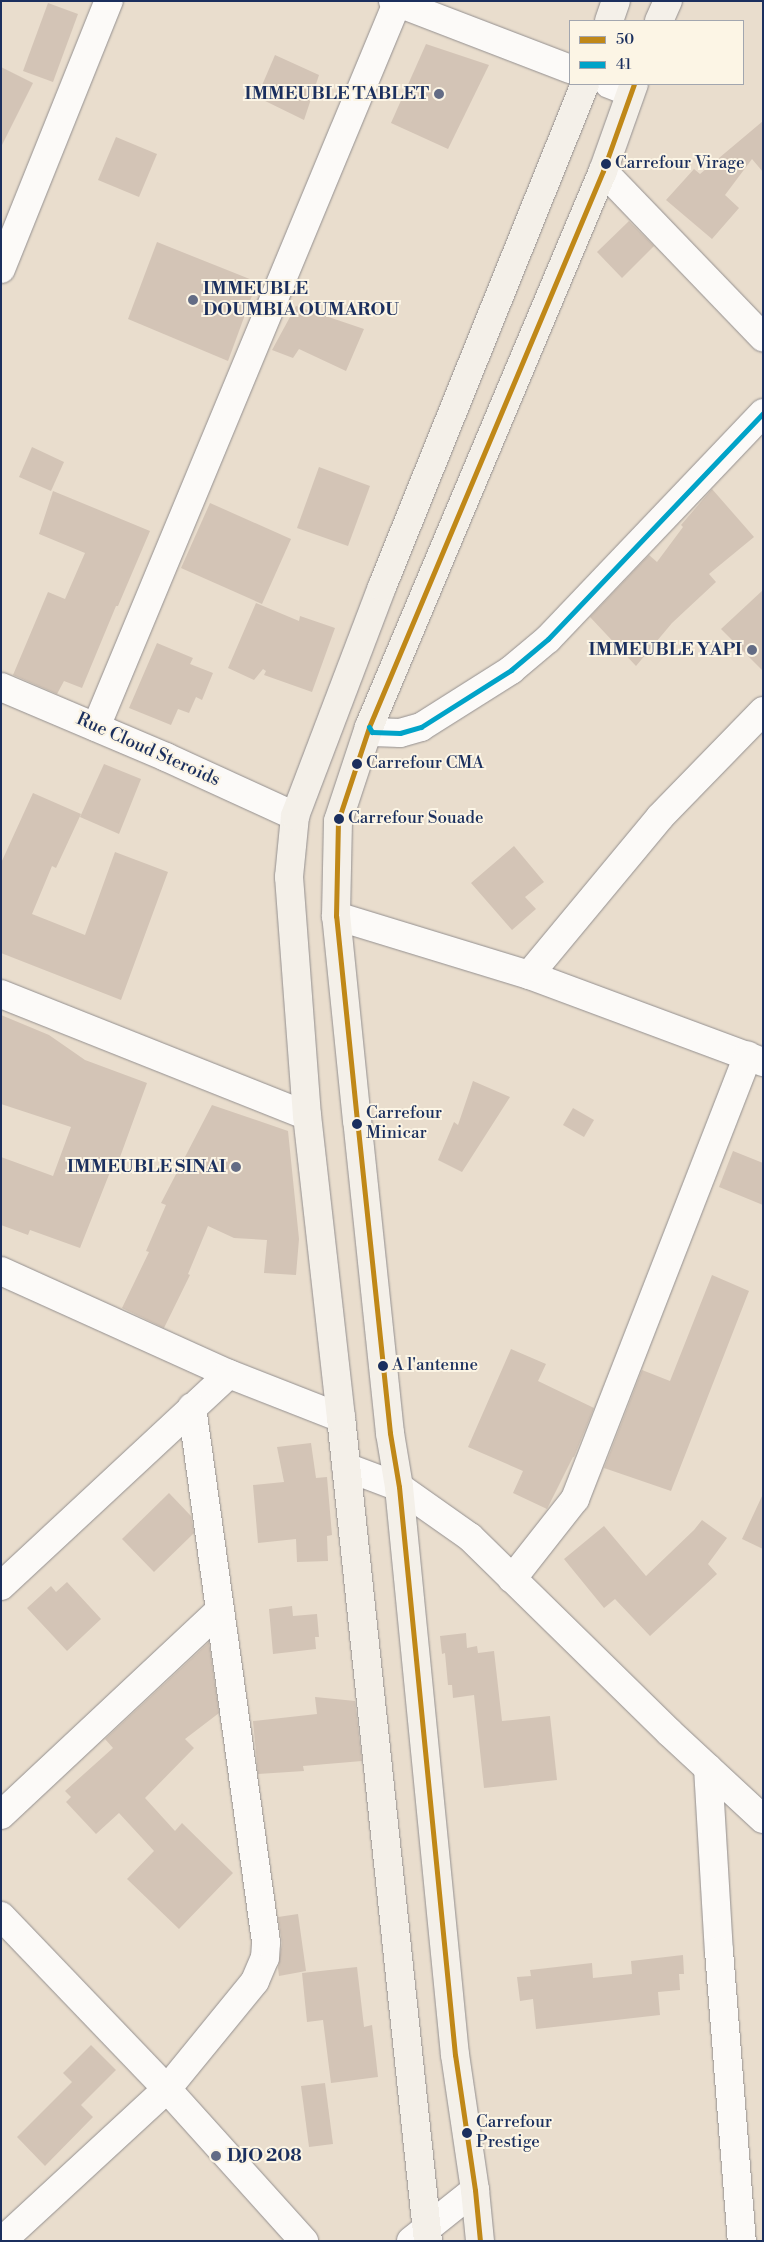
<!DOCTYPE html>
<html>
<head>
<meta charset="utf-8">
<style>
  body { margin:0 }
  #map { position:relative; width:764px; height:2242px; overflow:hidden; background:#e9ddcd; font-family:"Libre Bodoni",serif }
  div>[style] { position:absolute }
  [style*='--x'] { left:calc(var(--x)*1px); top:calc(var(--y)*1px); width:calc(var(--w)*1px); rotate:calc(var(--a)*1deg) }
  .building>* { inset:0; background:#d3c4b6 }
  .roads { filter:drop-shadow(0 0 1px #938f8f) drop-shadow(0 0 1px #938f8f) }
  .street>* { height:28px; margin:-14px; padding:0 14px; transform-origin:14px; border-radius:14px; background:#fcfaf8 }
  .secondary>* { height:28px; margin:-14px; padding:0 14px; transform-origin:14px; border-radius:14px; background:#f4f0e9 }
  .bus-1>* { height:5px; margin:-2.5px; padding:0 2.5px; transform-origin:2.5px; border-radius:2.5px; background:#c08818 }
  .bus-2>* { height:5px; margin:-2.5px; padding:0 2.5px; transform-origin:2.5px; border-radius:2.5px; background:#01a3c8 }
  .dots>* { width:14px; height:14px; translate:-50% -50%; box-sizing:border-box; border:2px solid #fcf5e5; border-radius:50% }
  span { translate:-50% -50%; white-space:nowrap; text-align:center; line-height:1.15; -webkit-text-stroke:4px #fcf5e5; paint-order:stroke }
  .bus-label { font-size:17px; color:#1b2f5e }
  .left { translate:0 -50%; text-align:left }
  .poi-label { font-size:18px; color:#1b2f5e; font-weight:700 }
  .right { translate:-100% -50%; text-align:right }
  .street-label { font-size:18px; color:#1b2f5e }
  .frame { position:absolute; inset:0; border:2px solid #1b2f5e; pointer-events:none }
  .legend { position:absolute; left:569px; top:20px; width:175px; height:65px; box-sizing:border-box; background:#fcf5e5; border:1px solid #a2a6af; margin:0; padding:6px 9px; list-style:none; font-size:15px; color:#1b2f5e }
  .legend li { display:flex; align-items:center; gap:10px; height:25px }
  .legend b { width:25px; border:1px solid #a2a6af }
</style>
</head>
<body>
<div id="map">
  <div class="building">
    <div style="clip-path:polygon(48px 3px,78px 14px,53px 82px,23px 71px)"></div>
    <div style="clip-path:polygon(426px 44px,489px 65px,448px 149px,391px 123px)"></div>
    <div style="clip-path:polygon(275px 55px,319px 75px,304px 120px,257px 97px)"></div>
    <div style="clip-path:polygon(1px 67px,33px 83px,1px 147px)"></div>
    <div style="clip-path:polygon(763px 121px,763px 172px,752px 159px,725px 195px,739px 208px,712px 239px,666px 200px,694px 169px,700px 174px)"></div>
    <div style="clip-path:polygon(116px 137px,157px 154px,139px 197px,98px 180px)"></div>
    <div style="clip-path:polygon(629px 221px,654px 246px,622px 278px,597px 252px)"></div>
    <div style="clip-path:polygon(157px 242px,257px 282px,228px 361px,128px 319px)"></div>
    <div style="clip-path:polygon(296px 306px,364px 329px,346px 371px,299px 349px,293px 358px,272px 350px)"></div>
    <div style="clip-path:polygon(32px 447px,64px 462px,51px 491px,19px 477px)"></div>
    <div style="clip-path:polygon(319px 467px,370px 486px,348px 546px,297px 528px)"></div>
    <div style="clip-path:polygon(712px 489px,754px 537px,709px 574px,716px 582px,672px 623px,636px 666px,590px 617px,649px 555px,657px 562px,683px 527px,681px 525px)"></div>
    <div style="clip-path:polygon(53px 491px,150px 531px,118px 606px,116px 606px,82px 688px,64px 681px,57px 694px,13px 675px,48px 592px,65px 599px,85px 553px,39px 534px)"></div>
    <div style="clip-path:polygon(210px 503px,291px 539px,262px 604px,181px 568px)"></div>
    <div style="clip-path:polygon(763px 590px,763px 671px,721px 629px)"></div>
    <div style="clip-path:polygon(256px 603px,299px 621px,300px 616px,335px 628px,312px 692px,264px 675px,266px 671px,263px 669px,254px 680px,228px 668px)"></div>
    <div style="clip-path:polygon(157px 643px,193px 658px,190px 664px,213px 673px,202px 700px,196px 697px,189px 713px,178px 709px,171px 725px,129px 708px)"></div>
    <div style="clip-path:polygon(104px 764px,141px 779px,119px 834px,80px 817px)"></div>
    <div style="clip-path:polygon(33px 793px,81px 814px,56px 868px,52px 866px,32px 914px,85px 935px,115px 852px,168px 872px,121px 1000px,1px 953px,1px 863px)"></div>
    <div style="clip-path:polygon(514px 846px,544px 882px,525px 897px,536px 909px,512px 930px,471px 883px)"></div>
    <div style="clip-path:polygon(1px 1015px,49px 1035px,85px 1060px,147px 1083px,116px 1168px,112px 1167px,80px 1248px,30px 1230px,28px 1235px,1px 1225px,1px 1157px,53px 1176px,71px 1127px,1px 1104px)"></div>
    <div style="clip-path:polygon(473px 1081px,510px 1097px,462px 1172px,438px 1160px,454px 1122px,458px 1125px)"></div>
    <div style="clip-path:polygon(212px 1105px,288px 1131px,299px 1239px,296px 1275px,264px 1273px,267px 1240px,234px 1238px,208px 1226px,188px 1274px,190px 1275px,164px 1328px,122px 1308px,149px 1252px,146px 1251px,166px 1205px,161px 1203px)"></div>
    <div style="clip-path:polygon(573px 1108px,594px 1120px,584px 1137px,563px 1125px)"></div>
    <div style="clip-path:polygon(733px 1151px,763px 1163px,763px 1205px,719px 1187px)"></div>
    <div style="clip-path:polygon(712px 1275px,749px 1291px,671px 1491px,604px 1468px,642px 1370px,670px 1381px)"></div>
    <div style="clip-path:polygon(511px 1349px,546px 1364px,538px 1381px,594px 1408px,574px 1457px,573px 1457px,547px 1509px,513px 1493px,523px 1471px,468px 1447px)"></div>
    <div style="clip-path:polygon(311px 1443px,316px 1478px,327px 1477px,332px 1535px,327px 1536px,328px 1561px,297px 1562px,296px 1539px,258px 1543px,253px 1485px,284px 1482px,277px 1447px)"></div>
    <div style="clip-path:polygon(169px 1493px,191px 1516px,194px 1533px,154px 1572px,122px 1539px)"></div>
    <div style="clip-path:polygon(763px 1494px,763px 1549px,742px 1539px)"></div>
    <div style="clip-path:polygon(702px 1520px,727px 1538px,708px 1564px,717px 1574px,650px 1636px,615px 1599px,604px 1608px,564px 1559px,604px 1526px,646px 1576px,694px 1530px)"></div>
    <div style="clip-path:polygon(67px 1582px,101px 1619px,67px 1651px,27px 1608px,51px 1586px,56px 1592px)"></div>
    <div style="clip-path:polygon(292px 1606px,293px 1616px,317px 1614px,319px 1637px,315px 1637px,316px 1649px,273px 1654px,269px 1609px)"></div>
    <div style="clip-path:polygon(466px 1633px,467px 1648px,477px 1646px,478px 1653px,494px 1651px,502px 1721px,550px 1716px,557px 1780px,484px 1788px,474px 1695px,453px 1698px,452px 1685px,448px 1685px,445px 1653px,442px 1654px,440px 1636px)"></div>
    <div style="clip-path:polygon(209px 1642px,219px 1713px,185px 1739px,194px 1748px,145px 1798px,175px 1831px,182px 1823px,233px 1873px,179px 1929px,127px 1879px,154px 1851px,119px 1813px,96px 1834px,66px 1802px,71px 1797px,65px 1791px,113px 1748px,105px 1739px)"></div>
    <div style="clip-path:polygon(315px 1697px,355px 1701px,362px 1761px,303px 1766px,304px 1771px,258px 1774px,253px 1721px,317px 1714px)"></div>
    <div style="clip-path:polygon(298px 1914px,306px 1971px,279px 1976px,278px 1968px,282px 1943px,278px 1917px)"></div>
    <div style="clip-path:polygon(683px 1955px,684px 1974px,679px 1974px,680px 1990px,658px 1992px,660px 2015px,536px 2029px,533px 1999px,520px 2001px,517px 1977px,531px 1976px,530px 1970px,592px 1963px,593px 1978px,632px 1974px,631px 1961px)"></div>
    <div style="clip-path:polygon(357px 1967px,364px 2027px,372px 2025px,378px 2077px,331px 2083px,323px 2020px,307px 2022px,302px 1973px)"></div>
    <div style="clip-path:polygon(91px 2045px,116px 2070px,81px 2105px,93px 2117px,45px 2166px,17px 2137px,72px 2082px,63px 2073px)"></div>
    <div style="clip-path:polygon(325px 2083px,333px 2144px,309px 2147px,301px 2086px)"></div>
  </div>
  <div class="roads">
    <div class="street">
      <div style="--x:393;--y:1;--w:190;--a:21"></div>
      <div style="--x:609;--y:84;--w:22;--a:21"></div>
      <div style="--x:603;--y:171;--w:231;--a:46.1"></div>
      <div style="--x:1;--y:269;--w:289;--a:-68.1"></div>
      <div style="--x:1;--y:687;--w:179;--a:23"></div>
      <div style="--x:166;--y:757;--w:142;--a:24.6"></div>
      <div style="--x:96;--y:727;--w:784;--a:-67.43"></div>
      <div style="--x:369;--y:727;--w:6;--a:59"></div>
      <div style="--x:372;--y:732;--w:28;--a:2"></div>
      <div style="--x:400;--y:733;--w:22;--a:-16"></div>
      <div style="--x:421;--y:727;--w:107;--a:-32.3"></div>
      <div style="--x:511;--y:670;--w:48;--a:-40"></div>
      <div style="--x:548;--y:639;--w:312;--a:-46.4"></div>
      <div style="--x:336;--y:916;--w:202;--a:17"></div>
      <div style="--x:529;--y:975;--w:250;--a:20.4"></div>
      <div style="--x:529;--y:975;--w:205;--a:-50.3"></div>
      <div style="--x:660;--y:817;--w:148;--a:-45.8"></div>
      <div style="--x:1;--y:994;--w:329;--a:21.7"></div>
      <div style="--x:1;--y:1271;--w:250;--a:24.3"></div>
      <div style="--x:229;--y:1374;--w:120;--a:21.4"></div>
      <div style="--x:346;--y:1467;--w:57;--a:20.7"></div>
      <div style="--x:399;--y:1487;--w:87;--a:35.2"></div>
      <div style="--x:470;--y:1537;--w:279;--a:44.4"></div>
      <div style="--x:669;--y:1732;--w:128;--a:42.8"></div>
      <div style="--x:512;--y:1579;--w:102;--a:-51.8"></div>
      <div style="--x:575;--y:1499;--w:476;--a:-68.7"></div>
      <div style="--x:1;--y:1586;--w:311;--a:-42.9"></div>
      <div style="--x:708;--y:1768;--w:183;--a:86.6"></div>
      <div style="--x:719;--y:1951;--w:291;--a:85.5"></div>
      <div style="--x:1;--y:1815;--w:300;--a:-43.1"></div>
      <div style="--x:1;--y:1916;--w:240;--a:46.2"></div>
      <div style="--x:167;--y:2089;--w:205;--a:48"></div>
      <div style="--x:2;--y:2241;--w:224;--a:-42.7"></div>
      <div style="--x:167;--y:2089;--w:139;--a:-50.8"></div>
      <div style="--x:255;--y:1981;--w:25;--a:-67"></div>
      <div style="--x:265;--y:1958;--w:16;--a:-86"></div>
      <div style="--x:266;--y:1942;--w:540;--a:-97.88"></div>
      <div style="--x:411;--y:2241;--w:82;--a:-38.6"></div>
    </div>
    <div class="secondary">
      <div style="--x:609;--y:21;--w:21;--a:-71"></div>
      <div style="--x:659;--y:21;--w:22;--a:-66"></div>
      <div style="--x:428;--y:2241;--w:828;--a:-96.03"></div>
      <div style="--x:341;--y:1418;--w:304;--a:-96.4"></div>
      <div style="--x:307;--y:1116;--w:240;--a:-94.3"></div>
      <div style="--x:289;--y:877;--w:61;--a:-84.4"></div>
      <div style="--x:295;--y:816;--w:245;--a:-69.2"></div>
      <div style="--x:382;--y:587;--w:542;--a:-68.02"></div>
      <div style="--x:480;--y:2241;--w:51;--a:-95.6"></div>
      <div style="--x:475;--y:2190;--w:136;--a:-98.4"></div>
      <div style="--x:455;--y:2055;--w:571;--a:-95.63"></div>
      <div style="--x:399;--y:1487;--w:55;--a:-99.5"></div>
      <div style="--x:390;--y:1433;--w:314;--a:-96"></div>
      <div style="--x:357;--y:1121;--w:206;--a:-95.8"></div>
      <div style="--x:336;--y:916;--w:95;--a:-88.8"></div>
      <div style="--x:338;--y:821;--w:99;--a:-71.7"></div>
      <div style="--x:369;--y:727;--w:603;--a:-67.18"></div>
      <div style="--x:603;--y:171;--w:92;--a:-70.4"></div>
    </div>
  </div>
  <div class="bus-1">
    <div style="--x:480;--y:2241;--w:51;--a:-95.6"></div>
    <div style="--x:475;--y:2190;--w:136;--a:-98.4"></div>
    <div style="--x:455;--y:2055;--w:571;--a:-95.63"></div>
    <div style="--x:399;--y:1487;--w:55;--a:-99.5"></div>
    <div style="--x:390;--y:1433;--w:314;--a:-96"></div>
    <div style="--x:357;--y:1121;--w:206;--a:-95.8"></div>
    <div style="--x:336;--y:916;--w:95;--a:-88.8"></div>
    <div style="--x:338;--y:821;--w:99;--a:-71.7"></div>
    <div style="--x:369;--y:727;--w:603;--a:-67.18"></div>
    <div style="--x:603;--y:171;--w:92;--a:-70.4"></div>
  </div>
  <div class="bus-2">
    <div style="--x:369;--y:727;--w:6;--a:59"></div>
    <div style="--x:372;--y:732;--w:28;--a:2"></div>
    <div style="--x:400;--y:733;--w:22;--a:-16"></div>
    <div style="--x:421;--y:727;--w:107;--a:-32.3"></div>
    <div style="--x:511;--y:670;--w:48;--a:-40"></div>
    <div style="--x:548;--y:639;--w:312;--a:-46.4"></div>
  </div>
  <div class="dots">
    <div style="left:439px;top:94px;background:#636c85"></div>
    <div style="left:606px;top:164px;background:#1b2f5e"></div>
    <div style="left:193px;top:300px;background:#636c85"></div>
    <div style="left:752px;top:650px;background:#636c85"></div>
    <div style="left:357px;top:764px;background:#1b2f5e"></div>
    <div style="left:339px;top:819px;background:#1b2f5e"></div>
    <div style="left:357px;top:1124px;background:#1b2f5e"></div>
    <div style="left:236px;top:1167px;background:#636c85"></div>
    <div style="left:383px;top:1366px;background:#1b2f5e"></div>
    <div style="left:467px;top:2133px;background:#1b2f5e"></div>
    <div style="left:216px;top:2156px;background:#636c85"></div>
  </div>
  <div class="bus-label">
    <span class="left" style="left:615px;top:164px">Carrefour Virage</span>
    <span class="left" style="left:366px;top:764px">Carrefour CMA</span>
    <span class="left" style="left:348px;top:819px">Carrefour Souade</span>
    <span class="left" style="left:366px;top:1124px">Carrefour<br>Minicar</span>
    <span class="left" style="left:392px;top:1366px">A l'antenne</span>
    <span class="left" style="left:476px;top:2133px">Carrefour<br>Prestige</span>
  </div>
  <div class="poi-label">
    <span class="right" style="left:429px;top:94px">IMMEUBLE TABLET</span>
    <span class="left" style="left:203px;top:300px">IMMEUBLE<br>DOUMBIA OUMAROU</span>
    <span class="right" style="left:742px;top:650px">IMMEUBLE YAPI</span>
    <span class="right" style="left:226px;top:1167px">IMMEUBLE SINAI</span>
    <span class="left" style="left:227px;top:2156px">DJO 208</span>
  </div>
  <div class="street-label">
    <span style="left:148px;top:750px;rotate:24deg">Rue Cloud Steroids</span>
  </div>
  <div class="frame"></div>
  <ul class="legend">
  <li><b style="height:6px;background:#c08818"></b>50</li>
  <li><b style="height:6px;background:#01a3c8"></b>41</li>
  </ul>
</div>
</body>
</html>
